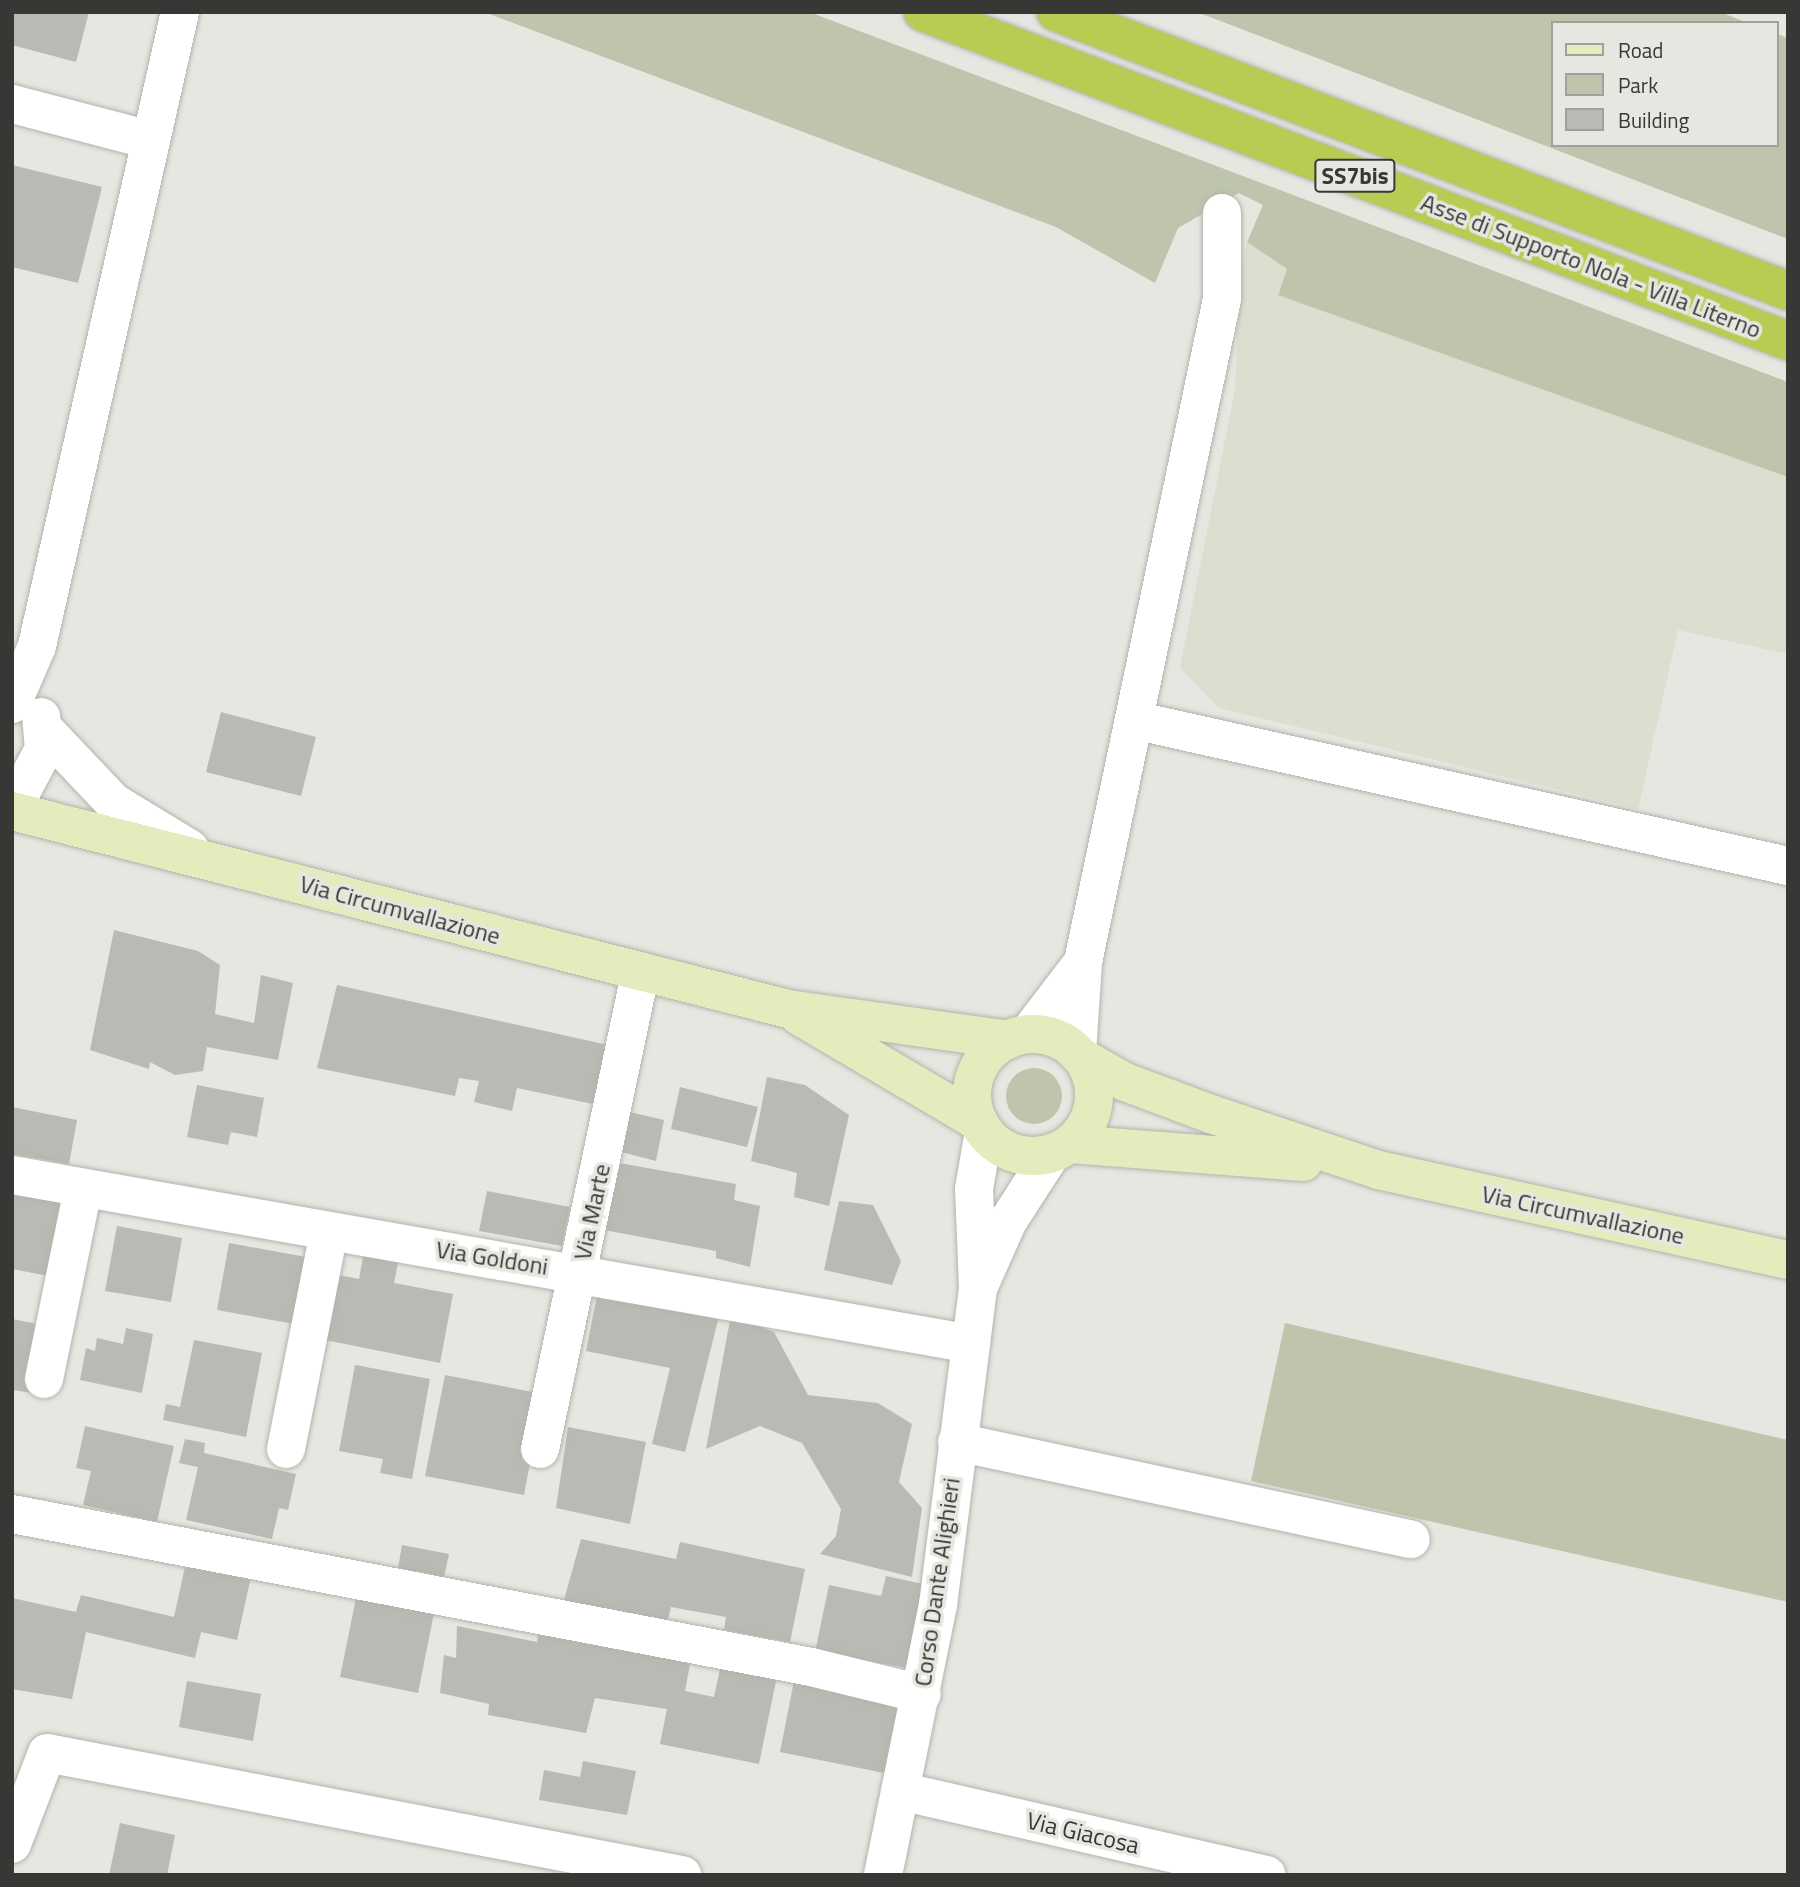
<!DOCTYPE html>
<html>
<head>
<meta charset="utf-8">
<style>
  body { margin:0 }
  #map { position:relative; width:1800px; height:1887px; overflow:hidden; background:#e5e7e0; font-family:"Titillium Web",sans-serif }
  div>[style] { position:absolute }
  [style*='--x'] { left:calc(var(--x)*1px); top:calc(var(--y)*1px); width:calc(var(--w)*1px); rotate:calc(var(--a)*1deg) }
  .built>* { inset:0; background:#dbdfd0 }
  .green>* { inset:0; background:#bec5ac }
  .round { border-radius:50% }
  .building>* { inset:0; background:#b8bab3 }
  .roads { filter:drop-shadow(0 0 2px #b2b4ad) drop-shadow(0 0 2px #b2b4ad) }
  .minor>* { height:38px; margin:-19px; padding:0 19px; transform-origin:19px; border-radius:19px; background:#fff }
  .secondary>* { height:38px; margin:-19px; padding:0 19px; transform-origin:19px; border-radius:19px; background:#e4ecbe }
  .secondary>.ring { margin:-19px; padding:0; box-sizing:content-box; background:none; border:38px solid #e4ecbe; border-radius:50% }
  .trunk>* { height:38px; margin:-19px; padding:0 19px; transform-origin:19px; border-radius:19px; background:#b7cc53 }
  span { translate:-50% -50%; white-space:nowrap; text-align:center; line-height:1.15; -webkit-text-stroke:7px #e5e7e0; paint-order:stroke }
  .shield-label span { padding:2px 5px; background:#e5e7e0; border:2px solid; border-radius:5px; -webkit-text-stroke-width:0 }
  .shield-label { font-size:23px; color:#373835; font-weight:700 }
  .street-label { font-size:24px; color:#373835 }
  .frame { position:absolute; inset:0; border:14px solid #373835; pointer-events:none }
  .legend { position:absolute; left:1551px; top:21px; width:228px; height:126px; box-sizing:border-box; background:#e5e7e0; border:2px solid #9fa19c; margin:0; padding:9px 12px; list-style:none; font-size:21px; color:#373835 }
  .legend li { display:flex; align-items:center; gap:14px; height:35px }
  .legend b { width:35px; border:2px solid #9fa19c }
</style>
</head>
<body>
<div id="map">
  <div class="built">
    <div style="clip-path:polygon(1247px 242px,1287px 269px,1278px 294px,1788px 477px,1788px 654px,1678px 630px,1638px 809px,1219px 708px,1180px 668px,1235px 390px,1239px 278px)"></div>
  </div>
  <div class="green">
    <div style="clip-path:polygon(484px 12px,809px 12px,1788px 382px,1788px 477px,1278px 295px,1287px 269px,1247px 242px,1263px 205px,1239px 193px,1178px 228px,1155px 283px,1056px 227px)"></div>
    <div style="clip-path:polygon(1197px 12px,1720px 12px,1748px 23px,1553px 23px,1553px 145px,1777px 145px,1777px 34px,1788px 38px,1788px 239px)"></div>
    <div class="round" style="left:1006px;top:1068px;width:56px;height:56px"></div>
    <div style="clip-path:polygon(1285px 1323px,1788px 1440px,1788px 1602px,1251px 1481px)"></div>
  </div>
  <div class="building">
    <div style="clip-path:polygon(12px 12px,89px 12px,76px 62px,12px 45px)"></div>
    <div style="clip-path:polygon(12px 165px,102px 187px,78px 283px,12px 267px)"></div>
    <div style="clip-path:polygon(221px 712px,316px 737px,301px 796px,206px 772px)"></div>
    <div style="clip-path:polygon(114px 930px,198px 951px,220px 965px,215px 1014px,254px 1023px,261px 975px,293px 983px,278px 1060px,207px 1047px,203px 1071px,175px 1075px,150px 1062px,149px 1069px,90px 1050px)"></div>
    <div style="clip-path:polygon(337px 985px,617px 1047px,607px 1107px,517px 1088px,512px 1111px,474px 1102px,479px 1081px,459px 1078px,455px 1096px,317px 1068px)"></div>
    <div style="clip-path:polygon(767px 1077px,805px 1085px,849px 1115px,829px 1206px,794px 1197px,797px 1173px,751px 1161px)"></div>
    <div style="clip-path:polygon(197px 1085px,264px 1098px,257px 1137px,231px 1132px,228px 1145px,187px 1137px)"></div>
    <div style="clip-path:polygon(680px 1087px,758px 1107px,747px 1147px,671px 1129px)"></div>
    <div style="clip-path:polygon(12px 1107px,77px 1120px,69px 1164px,12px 1154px)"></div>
    <div style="clip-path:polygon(621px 1110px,664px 1120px,656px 1161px,614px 1150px)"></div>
    <div style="clip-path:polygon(614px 1162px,736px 1184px,734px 1200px,760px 1206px,750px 1267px,716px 1258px,716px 1251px,599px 1229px)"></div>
    <div style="clip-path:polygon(12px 1188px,74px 1200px,59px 1278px,12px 1269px)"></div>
    <div style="clip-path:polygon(487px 1191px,570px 1207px,562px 1246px,479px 1231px)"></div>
    <div style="clip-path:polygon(839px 1201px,873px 1205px,901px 1261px,892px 1285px,824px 1270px)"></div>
    <div style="clip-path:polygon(117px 1226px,182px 1238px,171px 1302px,105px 1291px)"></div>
    <div style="clip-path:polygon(229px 1243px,306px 1257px,294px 1324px,217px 1310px)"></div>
    <div style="clip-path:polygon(365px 1246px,400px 1253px,394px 1283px,453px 1294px,440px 1363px,320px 1339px,333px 1274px,359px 1279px)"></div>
    <div style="clip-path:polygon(598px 1290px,719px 1316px,685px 1452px,652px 1444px,670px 1368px,586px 1351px)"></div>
    <div style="clip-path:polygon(731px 1315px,774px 1332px,808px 1395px,878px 1403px,912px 1424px,899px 1482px,922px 1508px,912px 1577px,820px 1554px,836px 1536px,841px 1509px,802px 1443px,760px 1426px,706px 1449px)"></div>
    <div style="clip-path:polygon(12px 1319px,47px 1326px,33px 1393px,12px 1390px)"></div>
    <div style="clip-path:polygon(126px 1328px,153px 1334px,142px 1393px,80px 1380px,86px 1348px,95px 1351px,97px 1338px,123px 1344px)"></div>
    <div style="clip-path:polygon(194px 1340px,262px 1353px,246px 1437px,163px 1420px,166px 1404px,180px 1407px)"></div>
    <div style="clip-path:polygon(355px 1365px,430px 1379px,412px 1479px,380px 1473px,383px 1459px,339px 1451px)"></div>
    <div style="clip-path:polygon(445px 1375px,543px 1394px,524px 1495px,425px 1476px)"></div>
    <div style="clip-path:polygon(85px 1426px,174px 1446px,157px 1522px,83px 1505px,91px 1471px,76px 1468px)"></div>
    <div style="clip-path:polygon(568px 1427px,646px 1442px,630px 1524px,556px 1508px)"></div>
    <div style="clip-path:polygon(185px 1439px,205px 1443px,204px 1453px,296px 1474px,288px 1510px,279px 1508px,272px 1539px,186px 1520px,198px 1467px,179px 1463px)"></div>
    <div style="clip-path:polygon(581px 1539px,676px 1559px,680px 1542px,805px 1569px,790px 1642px,724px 1630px,726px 1617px,671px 1607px,666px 1628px,562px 1607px)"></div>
    <div style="clip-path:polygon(402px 1545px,449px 1554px,444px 1577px,398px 1568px)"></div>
    <div style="clip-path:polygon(186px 1562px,251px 1577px,237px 1640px,201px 1632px,195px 1658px,86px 1632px,72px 1699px,12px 1689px,12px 1598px,76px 1612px,81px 1595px,174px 1617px)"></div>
    <div style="clip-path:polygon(886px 1576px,923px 1584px,908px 1668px,815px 1652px,829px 1585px,881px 1596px)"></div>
    <div style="clip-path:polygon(356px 1598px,434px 1613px,418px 1693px,340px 1677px)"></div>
    <div style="clip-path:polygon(457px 1626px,537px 1642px,539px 1626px,691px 1659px,685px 1691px,714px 1697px,721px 1664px,777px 1676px,759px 1764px,660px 1744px,667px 1709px,595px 1698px,586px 1733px,488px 1715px,489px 1704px,440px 1693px,444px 1655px,456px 1658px)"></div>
    <div style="clip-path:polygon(187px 1681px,261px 1694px,253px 1741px,179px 1727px)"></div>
    <div style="clip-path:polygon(794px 1681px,903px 1703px,889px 1774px,780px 1752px)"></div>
    <div style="clip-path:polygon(583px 1761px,636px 1771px,627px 1815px,539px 1800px,544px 1770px,580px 1777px)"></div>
    <div style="clip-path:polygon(120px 1823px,175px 1835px,167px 1875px,109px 1875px)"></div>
  </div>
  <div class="roads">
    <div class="minor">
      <div style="--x:12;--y:104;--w:138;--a:14.6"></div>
      <div style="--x:12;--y:704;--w:63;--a:-66.7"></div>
      <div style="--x:37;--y:646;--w:650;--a:-77.29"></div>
      <div style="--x:1138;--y:721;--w:666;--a:12.58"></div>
      <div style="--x:43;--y:728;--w:102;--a:46.6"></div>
      <div style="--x:113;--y:802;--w:90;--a:31.4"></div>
      <div style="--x:12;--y:809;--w:68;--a:-61.9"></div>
      <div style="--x:44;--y:749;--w:32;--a:-95"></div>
      <div style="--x:1028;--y:1034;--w:91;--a:-52.6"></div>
      <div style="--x:1077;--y:1053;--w:91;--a:-86.2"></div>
      <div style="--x:1083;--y:962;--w:677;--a:-78.16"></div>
      <div style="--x:1222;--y:299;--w:86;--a:-90"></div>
      <div style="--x:12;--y:1175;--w:974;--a:9.99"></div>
      <div style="--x:979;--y:1286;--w:71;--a:-66"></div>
      <div style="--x:1008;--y:1221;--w:81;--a:-57.1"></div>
      <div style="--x:44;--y:1379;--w:194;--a:-78.4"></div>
      <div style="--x:957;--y:1442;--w:464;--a:12.1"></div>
      <div style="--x:286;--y:1449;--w:222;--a:-78.8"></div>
      <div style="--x:540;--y:1449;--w:484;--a:-78.1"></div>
      <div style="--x:12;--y:1514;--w:814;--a:10.84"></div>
      <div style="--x:811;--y:1667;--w:114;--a:13.7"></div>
      <div style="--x:900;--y:1791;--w:376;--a:12.9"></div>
      <div style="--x:12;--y:1844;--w:97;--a:-69"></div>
      <div style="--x:47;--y:1753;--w:647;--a:10.88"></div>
      <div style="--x:883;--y:1875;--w:276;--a:-78.5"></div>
      <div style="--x:938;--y:1605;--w:320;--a:-82.8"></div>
      <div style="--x:978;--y:1288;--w:99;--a:-92.3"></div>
      <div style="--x:974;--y:1189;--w:59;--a:-80.2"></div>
    </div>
    <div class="secondary">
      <div style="--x:12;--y:811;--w:801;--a:14.31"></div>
      <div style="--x:788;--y:1009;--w:222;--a:8"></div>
      <div style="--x:799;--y:1016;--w:209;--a:30.5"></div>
      <div class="ring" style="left:972px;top:1034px;width:84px;height:84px"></div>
      <div style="--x:1081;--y:1057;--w:51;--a:29.6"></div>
      <div style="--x:1125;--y:1082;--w:92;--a:20.4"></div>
      <div style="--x:1211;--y:1114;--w:176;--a:18.5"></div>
      <div style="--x:1378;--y:1170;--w:420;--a:12.4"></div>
      <div style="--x:1070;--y:1144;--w:234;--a:4.4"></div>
    </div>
    <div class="trunk">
      <div style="--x:923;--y:12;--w:925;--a:20.82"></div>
      <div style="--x:1056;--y:12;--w:783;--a:20.86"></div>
    </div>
  </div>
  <div class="shield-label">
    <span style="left:1355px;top:176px">SS7bis</span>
  </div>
  <div class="street-label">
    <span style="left:1591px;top:266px;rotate:21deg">Asse di Supporto Nola - Villa Literno</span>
    <span style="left:400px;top:910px;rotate:15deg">Via Circumvallazione</span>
    <span style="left:592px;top:1212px;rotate:-78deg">Via Marte</span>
    <span style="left:1583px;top:1215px;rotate:12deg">Via Circumvallazione</span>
    <span style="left:492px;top:1258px;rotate:9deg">Via Goldoni</span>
    <span style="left:937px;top:1582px;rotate:-82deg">Corso Dante Alighieri</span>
    <span style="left:1083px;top:1833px;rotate:13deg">Via Giacosa</span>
  </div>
  <div class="frame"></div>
  <ul class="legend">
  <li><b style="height:9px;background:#e4ecbe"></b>Road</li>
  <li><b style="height:19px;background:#bec5ac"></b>Park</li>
  <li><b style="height:19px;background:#b8bab3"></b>Building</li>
  </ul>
</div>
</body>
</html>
